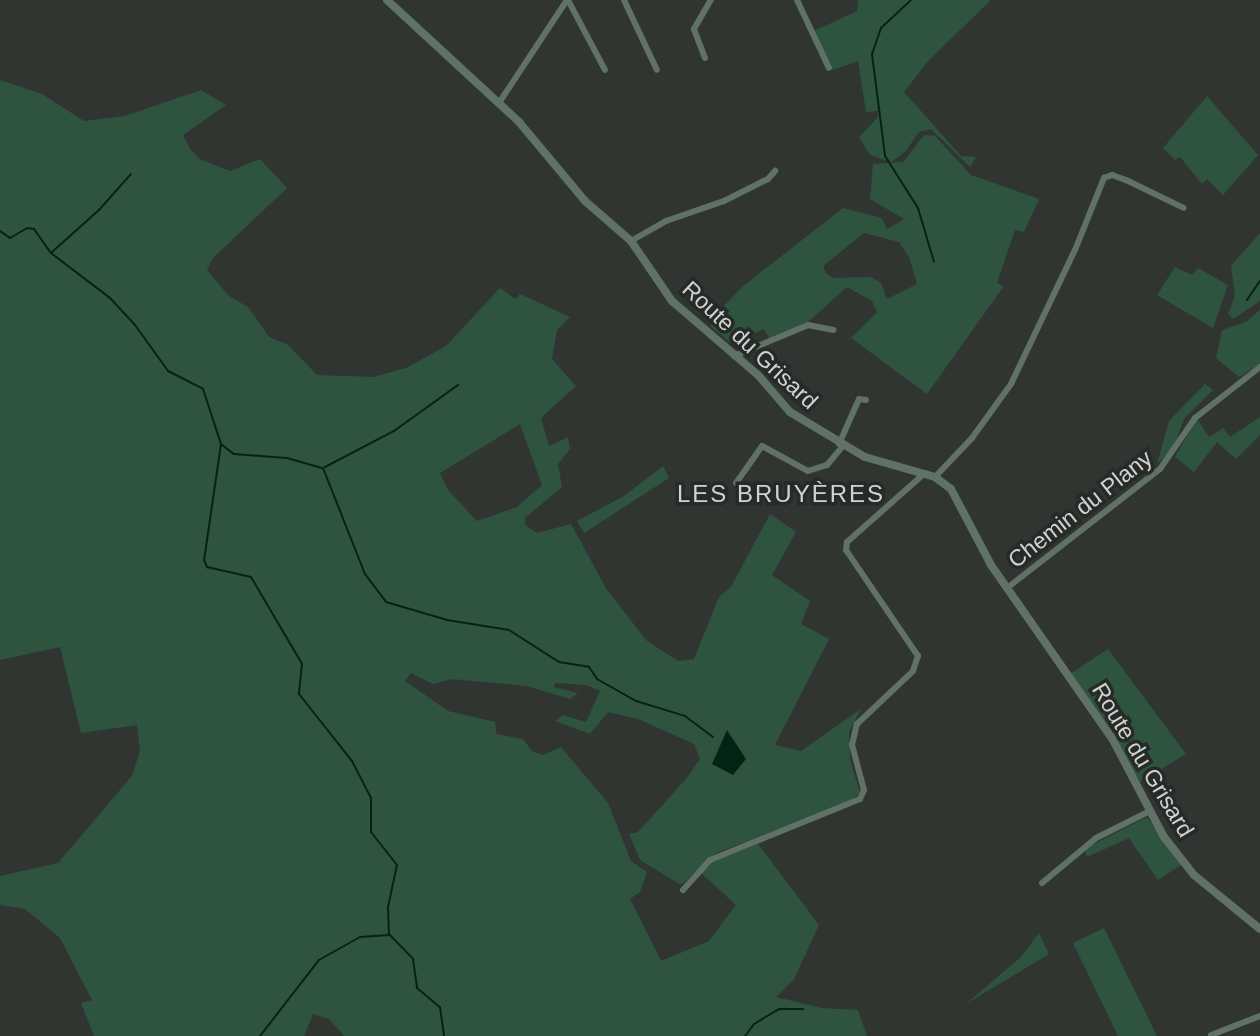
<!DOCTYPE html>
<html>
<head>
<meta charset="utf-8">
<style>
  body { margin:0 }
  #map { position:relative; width:1260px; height:1036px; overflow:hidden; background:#303532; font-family:Arial,sans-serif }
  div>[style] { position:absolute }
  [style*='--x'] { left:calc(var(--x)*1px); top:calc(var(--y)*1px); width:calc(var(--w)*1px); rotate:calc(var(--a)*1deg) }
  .green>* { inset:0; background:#2e5440 }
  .water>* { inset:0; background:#032415 }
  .stream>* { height:2px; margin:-1px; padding:0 1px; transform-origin:1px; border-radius:1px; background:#032415 }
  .minor>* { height:6px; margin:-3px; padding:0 3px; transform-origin:3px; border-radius:3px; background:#607267 }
  .tertiary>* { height:8px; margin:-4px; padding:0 4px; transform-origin:4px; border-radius:4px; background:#607267 }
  span { translate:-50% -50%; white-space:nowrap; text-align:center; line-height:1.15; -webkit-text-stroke:7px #262b28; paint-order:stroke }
  .street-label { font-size:23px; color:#d0d3d1 }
  .neighbourhood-label { font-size:24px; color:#d0d3d1; letter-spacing:2px }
</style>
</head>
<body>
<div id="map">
  <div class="green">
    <div style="clip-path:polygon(858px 0,991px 0,929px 60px,904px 92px,961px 156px,976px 157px,970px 167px,931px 129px,919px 132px,905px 152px,891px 162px,870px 155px,859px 137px,878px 117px,878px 111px,866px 112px,858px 61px,832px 70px,812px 32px,857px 11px)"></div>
    <div style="clip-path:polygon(evenodd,0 80px,42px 94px,84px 121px,125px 116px,201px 90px,226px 105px,183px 135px,190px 149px,200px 159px,230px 171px,260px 159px,287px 188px,213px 258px,207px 270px,229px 296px,248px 307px,269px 337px,287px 344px,317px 375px,373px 377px,406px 368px,446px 346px,500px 288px,515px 299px,520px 294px,570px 317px,557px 330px,552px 359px,576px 386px,541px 418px,549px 446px,568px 437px,570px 449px,558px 464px,562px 487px,525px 518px,525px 525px,537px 533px,571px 524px,607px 590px,647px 641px,678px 661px,694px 659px,719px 597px,731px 587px,770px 514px,796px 532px,772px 575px,810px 601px,801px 624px,829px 639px,775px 745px,801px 751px,861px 709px,849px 732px,850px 760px,860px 792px,851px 802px,716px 853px,681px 885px,640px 860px,629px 834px,638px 832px,686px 779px,700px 759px,694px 744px,638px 719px,608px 712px,590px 734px,555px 721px,563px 715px,586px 722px,600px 691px,586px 685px,555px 683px,553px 687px,578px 693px,570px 699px,527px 686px,452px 679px,433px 684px,411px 673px,405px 681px,448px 711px,495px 722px,496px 734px,523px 739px,532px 751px,543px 755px,561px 747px,608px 803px,631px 861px,647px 872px,640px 892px,630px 899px,661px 961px,709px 941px,736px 905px,699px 871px,713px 861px,758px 844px,819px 925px,794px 979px,776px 997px,822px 1008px,858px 1010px,867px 1036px,344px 1036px,329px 1019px,313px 1014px,304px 1036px,94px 1036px,81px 1003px,92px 1000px,60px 938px,25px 909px,0 905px,0 876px,58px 863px,132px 776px,140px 751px,137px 725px,81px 733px,60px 647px,0 660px,0 80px,520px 424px,542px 485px,517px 507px,477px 521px,448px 490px,440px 473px,520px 424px)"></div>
    <div style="clip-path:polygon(1207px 96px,1258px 155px,1223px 195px,1207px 179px,1202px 184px,1180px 157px,1175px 160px,1163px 148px)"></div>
    <div style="clip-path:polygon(evenodd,924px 135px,935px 136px,971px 175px,1039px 199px,1024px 232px,1015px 230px,997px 283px,1004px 286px,927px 394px,851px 338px,877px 312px,872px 301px,847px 287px,809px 321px,769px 338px,764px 329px,732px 344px,711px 327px,710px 321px,742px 287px,843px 208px,882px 218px,887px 229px,904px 219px,870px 199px,873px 164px,903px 162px,924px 135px,864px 233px,899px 242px,909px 257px,917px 284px,887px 299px,881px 283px,871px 277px,833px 278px,826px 273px,823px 266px,864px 233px)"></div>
    <div style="clip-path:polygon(1260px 233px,1260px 301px,1233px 319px,1228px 314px,1235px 296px,1231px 266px)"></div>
    <div style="clip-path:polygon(1175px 267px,1192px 275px,1198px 268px,1228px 285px,1213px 328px,1157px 295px)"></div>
    <div style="clip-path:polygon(1260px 310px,1260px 364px,1239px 377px,1216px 358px,1222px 330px,1246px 322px)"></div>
    <div style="clip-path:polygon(1205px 384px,1213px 390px,1184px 419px,1173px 449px,1157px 464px,1169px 421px)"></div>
    <div style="clip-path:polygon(1260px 417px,1260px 435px,1236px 459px,1217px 442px,1194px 472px,1175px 457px,1197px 419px,1209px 437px,1223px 428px,1230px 437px)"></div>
    <div style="clip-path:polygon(663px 466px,669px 478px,584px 533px,577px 521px,624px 496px)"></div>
    <div style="clip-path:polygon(1108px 649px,1186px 754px,1139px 783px,1116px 737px,1070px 674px)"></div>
    <div style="clip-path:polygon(1147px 817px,1181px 865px,1158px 880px,1129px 838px,1087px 857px,1084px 849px)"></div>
    <div style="clip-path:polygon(1104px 928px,1157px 1036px,1118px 1036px,1073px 943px)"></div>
    <div style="clip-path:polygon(1039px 933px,1049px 954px,966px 1004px,1021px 957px)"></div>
  </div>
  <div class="water">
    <div style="clip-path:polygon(727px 730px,746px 759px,733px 775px,712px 764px)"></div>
  </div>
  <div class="stream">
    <div style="--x:911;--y:0;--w:41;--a:137"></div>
    <div style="--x:881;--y:28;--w:28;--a:109"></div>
    <div style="--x:872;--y:54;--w:103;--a:82.7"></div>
    <div style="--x:885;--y:156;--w:62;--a:57.6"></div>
    <div style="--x:918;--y:208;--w:56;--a:73.5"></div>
    <div style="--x:0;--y:231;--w:12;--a:35"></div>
    <div style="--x:10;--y:238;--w:20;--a:-30"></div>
    <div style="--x:27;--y:228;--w:7;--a:8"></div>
    <div style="--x:34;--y:229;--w:29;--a:55"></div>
    <div style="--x:51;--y:253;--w:74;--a:37.3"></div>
    <div style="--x:110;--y:298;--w:37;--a:47"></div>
    <div style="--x:135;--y:325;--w:57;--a:54.3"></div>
    <div style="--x:168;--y:371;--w:39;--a:27"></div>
    <div style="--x:203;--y:389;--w:58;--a:71.9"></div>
    <div style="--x:221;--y:444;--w:117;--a:98.3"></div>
    <div style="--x:204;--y:560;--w:8;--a:67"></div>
    <div style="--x:207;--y:567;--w:45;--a:12.8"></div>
    <div style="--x:251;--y:577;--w:101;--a:59.6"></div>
    <div style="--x:302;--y:664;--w:30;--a:96"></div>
    <div style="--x:299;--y:694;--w:85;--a:51.7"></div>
    <div style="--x:352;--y:761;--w:42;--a:62.8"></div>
    <div style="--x:371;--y:798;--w:34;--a:90"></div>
    <div style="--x:371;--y:832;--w:42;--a:51.8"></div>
    <div style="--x:397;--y:865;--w:43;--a:102.1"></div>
    <div style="--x:388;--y:907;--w:27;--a:88"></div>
    <div style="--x:389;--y:934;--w:35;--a:46"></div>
    <div style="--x:413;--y:959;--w:29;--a:82"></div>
    <div style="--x:417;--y:988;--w:30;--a:40"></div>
    <div style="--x:440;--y:1007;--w:29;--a:82"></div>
    <div style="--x:52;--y:252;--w:63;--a:-41.8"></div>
    <div style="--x:99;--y:210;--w:48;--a:-48.4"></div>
    <div style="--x:1247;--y:300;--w:23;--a:-56"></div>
    <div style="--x:221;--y:444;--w:16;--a:38"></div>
    <div style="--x:234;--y:454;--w:53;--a:4.3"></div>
    <div style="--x:287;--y:458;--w:37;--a:16"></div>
    <div style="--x:323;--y:468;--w:114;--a:68.4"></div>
    <div style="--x:365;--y:574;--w:35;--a:53"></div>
    <div style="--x:386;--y:602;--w:64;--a:16.4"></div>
    <div style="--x:447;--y:620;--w:63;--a:9.2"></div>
    <div style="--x:509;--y:630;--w:59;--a:32.6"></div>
    <div style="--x:559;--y:662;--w:30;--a:9"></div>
    <div style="--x:589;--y:667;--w:14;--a:56"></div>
    <div style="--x:597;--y:679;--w:45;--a:29.4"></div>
    <div style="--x:636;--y:701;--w:51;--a:17"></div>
    <div style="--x:685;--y:716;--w:35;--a:37"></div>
    <div style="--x:325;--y:467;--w:78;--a:-27.6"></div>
    <div style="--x:394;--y:431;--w:79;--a:-35.7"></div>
    <div style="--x:260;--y:1036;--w:96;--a:-52.2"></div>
    <div style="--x:319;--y:960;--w:47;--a:-29.3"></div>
    <div style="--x:360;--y:937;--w:29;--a:-4"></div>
    <div style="--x:745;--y:1036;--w:15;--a:-53"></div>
    <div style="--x:754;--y:1024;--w:29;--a:-31"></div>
    <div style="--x:779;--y:1009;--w:24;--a:0"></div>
  </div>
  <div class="minor">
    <div style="--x:568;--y:0;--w:79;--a:62.1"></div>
    <div style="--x:624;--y:0;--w:77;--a:64.8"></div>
    <div style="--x:797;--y:0;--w:75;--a:64.8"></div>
    <div style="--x:705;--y:58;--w:31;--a:-111"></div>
    <div style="--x:694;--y:29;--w:34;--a:-60"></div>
    <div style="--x:499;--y:103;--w:123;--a:-56.6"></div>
    <div style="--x:631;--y:241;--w:40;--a:-29.7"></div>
    <div style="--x:666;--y:221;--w:61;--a:-19"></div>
    <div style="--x:724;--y:201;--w:49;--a:-26.6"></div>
    <div style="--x:768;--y:179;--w:11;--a:-49"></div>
    <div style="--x:734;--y:356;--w:80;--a:-22.7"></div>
    <div style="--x:808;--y:325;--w:26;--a:11"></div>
    <div style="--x:839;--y:444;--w:49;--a:-66"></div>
    <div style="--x:859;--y:399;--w:7;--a:8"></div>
    <div style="--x:935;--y:477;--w:54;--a:-46.5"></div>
    <div style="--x:972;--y:438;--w:67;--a:-54.2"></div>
    <div style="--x:1011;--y:384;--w:148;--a:-64.5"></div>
    <div style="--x:1075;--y:250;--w:78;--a:-68.1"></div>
    <div style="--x:1104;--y:178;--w:9;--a:-21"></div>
    <div style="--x:1112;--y:175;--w:15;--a:20"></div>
    <div style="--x:1126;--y:180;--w:64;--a:25.8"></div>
    <div style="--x:736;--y:483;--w:45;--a:-54.9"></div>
    <div style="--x:762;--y:446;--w:52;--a:28.5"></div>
    <div style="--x:808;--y:471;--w:20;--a:-18"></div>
    <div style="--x:827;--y:465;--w:25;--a:-50"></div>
    <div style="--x:1007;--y:588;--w:194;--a:-37.9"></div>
    <div style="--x:1160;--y:469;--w:62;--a:-55.5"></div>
    <div style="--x:1195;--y:418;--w:83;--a:-38.1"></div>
    <div style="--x:1042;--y:883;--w:70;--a:-39.8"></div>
    <div style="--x:1096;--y:838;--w:58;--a:-26.6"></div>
    <div style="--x:683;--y:890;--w:40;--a:-48"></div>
    <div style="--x:710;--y:860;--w:162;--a:-22.1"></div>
    <div style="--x:860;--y:799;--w:10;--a:-66"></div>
    <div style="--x:864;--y:790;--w:47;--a:-104.9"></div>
    <div style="--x:852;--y:745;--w:22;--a:-77"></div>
    <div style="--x:857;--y:724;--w:77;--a:-43.4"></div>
    <div style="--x:913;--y:671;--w:16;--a:-72"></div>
    <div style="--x:918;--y:656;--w:128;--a:-124.2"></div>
    <div style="--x:846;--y:550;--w:8;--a:-83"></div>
    <div style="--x:847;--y:542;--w:104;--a:-41.5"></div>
    <div style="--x:1211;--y:1035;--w:53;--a:-21.2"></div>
  </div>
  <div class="tertiary">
    <div style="--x:387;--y:0;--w:180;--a:42.7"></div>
    <div style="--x:519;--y:122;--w:103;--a:50.1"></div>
    <div style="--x:585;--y:201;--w:61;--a:41"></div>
    <div style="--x:631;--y:241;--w:73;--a:55.7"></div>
    <div style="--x:672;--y:301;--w:113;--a:40.7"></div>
    <div style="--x:758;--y:375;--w:49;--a:49.1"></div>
    <div style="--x:790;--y:412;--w:87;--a:31"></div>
    <div style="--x:865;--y:457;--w:73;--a:15.9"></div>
    <div style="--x:935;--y:477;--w:20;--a:37"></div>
    <div style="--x:951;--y:489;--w:86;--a:62.2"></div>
    <div style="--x:991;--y:565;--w:213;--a:55.1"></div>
    <div style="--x:1113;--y:740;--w:110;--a:62.3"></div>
    <div style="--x:1164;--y:837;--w:48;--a:51.7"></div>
    <div style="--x:1194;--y:875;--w:85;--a:39.3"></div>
  </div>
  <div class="street-label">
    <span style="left:750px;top:345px;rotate:43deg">Route du Grisard</span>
    <span style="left:1080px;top:509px;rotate:-38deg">Chemin du Plany</span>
    <span style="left:1143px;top:760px;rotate:59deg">Route du Grisard</span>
  </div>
  <div class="neighbourhood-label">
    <span style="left:781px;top:494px">LES BRUYÈRES</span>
  </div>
</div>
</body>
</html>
